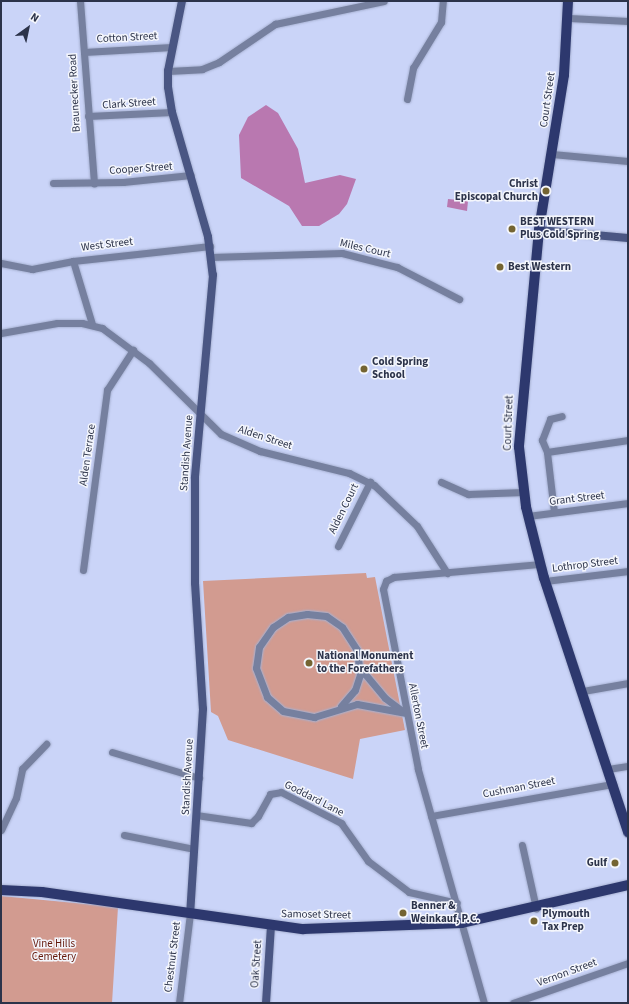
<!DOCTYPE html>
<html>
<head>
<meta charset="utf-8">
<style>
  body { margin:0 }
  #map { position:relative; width:629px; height:1004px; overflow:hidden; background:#cad4f8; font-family:"Source Sans 3",sans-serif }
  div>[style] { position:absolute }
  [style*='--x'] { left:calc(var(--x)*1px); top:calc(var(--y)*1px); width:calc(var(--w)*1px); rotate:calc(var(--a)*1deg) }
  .green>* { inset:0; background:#d29b90 }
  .water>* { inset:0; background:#b978b0 }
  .roads { filter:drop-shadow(0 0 1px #a7b1d2) drop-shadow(0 0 1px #a7b1d2) }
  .street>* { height:7px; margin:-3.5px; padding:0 3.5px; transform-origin:3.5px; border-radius:3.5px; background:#76809f }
  .secondary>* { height:8px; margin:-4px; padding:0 4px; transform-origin:4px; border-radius:4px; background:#4a5683 }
  .primary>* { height:10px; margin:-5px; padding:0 5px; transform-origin:5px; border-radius:5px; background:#2d386e }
  .dots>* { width:11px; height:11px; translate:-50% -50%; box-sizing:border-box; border:2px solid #f4f6fc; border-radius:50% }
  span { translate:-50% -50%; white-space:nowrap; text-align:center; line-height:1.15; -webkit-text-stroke:3px #f4f6fc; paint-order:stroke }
  .street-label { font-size:11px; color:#2c334a }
  .poi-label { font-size:11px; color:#2c334a; font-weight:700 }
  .right { translate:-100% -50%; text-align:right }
  .left { translate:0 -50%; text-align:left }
  .park-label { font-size:11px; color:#65190c }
  .frame { position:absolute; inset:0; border:2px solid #2c334a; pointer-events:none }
  .north { position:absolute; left:8px; top:8px; width:40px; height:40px; -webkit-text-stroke:3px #f4f6fc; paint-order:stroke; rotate:33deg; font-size:11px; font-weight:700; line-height:16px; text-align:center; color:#2c334a }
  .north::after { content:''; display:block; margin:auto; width:14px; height:18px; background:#2c334a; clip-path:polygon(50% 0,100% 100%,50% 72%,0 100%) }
</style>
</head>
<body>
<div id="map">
  <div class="green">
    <div style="clip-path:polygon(366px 573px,367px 578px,375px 577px,405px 730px,360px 739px,353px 779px,228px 740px,218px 716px,211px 712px,203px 581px)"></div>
    <div style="clip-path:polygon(1px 896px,118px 907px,112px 1003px,1px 1003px)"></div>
  </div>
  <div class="water">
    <div style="clip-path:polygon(266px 105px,278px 113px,298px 149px,305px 183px,340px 175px,356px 179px,347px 204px,339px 214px,319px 226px,302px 226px,289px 206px,241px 178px,239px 135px,248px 117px)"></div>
    <div style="clip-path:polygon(448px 199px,468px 201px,467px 211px,447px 207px)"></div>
  </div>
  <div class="roads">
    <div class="street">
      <div style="--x:80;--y:1;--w:183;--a:85.6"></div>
      <div style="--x:569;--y:18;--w:59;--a:2.9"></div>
      <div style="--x:84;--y:52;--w:88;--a:-3.3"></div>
      <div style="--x:168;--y:71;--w:34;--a:-3"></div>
      <div style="--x:202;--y:69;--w:18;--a:-22"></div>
      <div style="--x:219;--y:62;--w:68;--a:-34.2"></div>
      <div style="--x:275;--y:24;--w:111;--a:-11.9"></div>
      <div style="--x:407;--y:99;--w:32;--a:-79"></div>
      <div style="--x:413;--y:68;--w:54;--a:-58.7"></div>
      <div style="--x:441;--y:22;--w:21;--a:-85"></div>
      <div style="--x:88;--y:116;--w:84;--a:-2.7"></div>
      <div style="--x:552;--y:154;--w:76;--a:5.3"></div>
      <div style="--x:53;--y:183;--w:70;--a:-0.8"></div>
      <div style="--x:123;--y:182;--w:68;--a:-5.9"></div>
      <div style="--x:211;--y:257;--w:131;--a:-1.7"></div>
      <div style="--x:342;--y:253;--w:57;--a:14.3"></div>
      <div style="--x:397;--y:267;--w:70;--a:27.3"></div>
      <div style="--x:1;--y:263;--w:32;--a:11"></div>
      <div style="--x:32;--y:269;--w:42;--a:-11"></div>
      <div style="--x:92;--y:324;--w:66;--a:-106.8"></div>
      <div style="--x:73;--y:261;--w:138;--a:-6.2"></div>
      <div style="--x:1;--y:333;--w:57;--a:-10.1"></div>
      <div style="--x:57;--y:323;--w:25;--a:0"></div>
      <div style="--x:82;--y:323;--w:21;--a:14"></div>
      <div style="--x:102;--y:328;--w:59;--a:36.7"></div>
      <div style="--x:149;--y:363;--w:101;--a:44.6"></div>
      <div style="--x:221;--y:434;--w:43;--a:23.6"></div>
      <div style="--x:260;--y:451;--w:92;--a:13.9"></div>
      <div style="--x:349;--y:473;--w:28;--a:26"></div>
      <div style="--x:374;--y:485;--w:59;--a:43.6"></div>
      <div style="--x:417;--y:526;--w:56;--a:57.4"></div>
      <div style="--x:547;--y:452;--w:82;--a:-8.4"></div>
      <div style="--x:441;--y:482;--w:30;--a:24"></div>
      <div style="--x:468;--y:494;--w:56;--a:-2"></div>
      <div style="--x:554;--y:512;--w:60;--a:-96.7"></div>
      <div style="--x:547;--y:452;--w:13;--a:-113"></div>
      <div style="--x:542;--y:440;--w:22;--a:-69"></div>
      <div style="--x:550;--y:419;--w:12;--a:-14"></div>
      <div style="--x:528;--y:516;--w:101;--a:-7.4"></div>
      <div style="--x:338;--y:546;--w:72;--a:-63.4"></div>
      <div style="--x:83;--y:570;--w:182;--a:-82.4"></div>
      <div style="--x:107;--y:390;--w:48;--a:-57"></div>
      <div style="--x:545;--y:581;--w:84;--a:-6.9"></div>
      <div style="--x:360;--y:668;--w:39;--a:50"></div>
      <div style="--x:385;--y:698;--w:20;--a:37"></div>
      <div style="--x:583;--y:691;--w:46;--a:-10.1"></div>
      <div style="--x:341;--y:706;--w:21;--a:-49"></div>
      <div style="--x:355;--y:690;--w:16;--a:-72"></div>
      <div style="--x:360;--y:675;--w:25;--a:-97"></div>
      <div style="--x:357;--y:650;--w:27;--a:-123"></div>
      <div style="--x:342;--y:627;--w:19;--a:-145"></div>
      <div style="--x:326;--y:616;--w:19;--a:-174"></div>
      <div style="--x:307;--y:614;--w:19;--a:171"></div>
      <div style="--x:288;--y:617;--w:18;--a:146"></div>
      <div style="--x:273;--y:627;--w:24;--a:125"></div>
      <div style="--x:259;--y:647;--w:21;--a:98"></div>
      <div style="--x:256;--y:668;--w:31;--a:69"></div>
      <div style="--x:267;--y:697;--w:21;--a:41"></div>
      <div style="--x:283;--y:711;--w:32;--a:11"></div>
      <div style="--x:314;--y:717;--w:45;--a:-16.8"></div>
      <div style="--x:357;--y:704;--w:50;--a:10.4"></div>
      <div style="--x:112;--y:752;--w:91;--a:16.6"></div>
      <div style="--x:608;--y:769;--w:20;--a:-9"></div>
      <div style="--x:196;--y:815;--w:56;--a:8.3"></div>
      <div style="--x:251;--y:823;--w:10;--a:-45"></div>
      <div style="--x:258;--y:816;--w:25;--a:-61"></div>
      <div style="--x:270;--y:794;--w:11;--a:-10"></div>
      <div style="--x:281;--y:792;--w:68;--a:27.3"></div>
      <div style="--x:341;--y:823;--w:47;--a:54.6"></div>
      <div style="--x:368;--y:861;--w:51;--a:37.1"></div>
      <div style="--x:409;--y:892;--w:49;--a:12.9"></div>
      <div style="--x:431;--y:816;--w:185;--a:-10"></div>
      <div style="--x:1;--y:830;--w:35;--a:-65"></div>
      <div style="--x:16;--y:798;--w:30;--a:-78"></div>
      <div style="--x:22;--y:769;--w:35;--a:-46"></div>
      <div style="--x:124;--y:835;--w:71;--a:11.3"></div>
      <div style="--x:522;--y:845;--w:65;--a:77.5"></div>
      <div style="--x:179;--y:1003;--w:90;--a:-83"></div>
      <div style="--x:484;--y:1003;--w:243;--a:-105.8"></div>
      <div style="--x:418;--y:769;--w:183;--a:-101"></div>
      <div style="--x:383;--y:589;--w:9;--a:-69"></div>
      <div style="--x:386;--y:581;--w:9;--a:-27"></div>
      <div style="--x:394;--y:577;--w:147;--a:-5.1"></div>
      <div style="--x:513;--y:1003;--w:122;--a:-19.2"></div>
    </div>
    <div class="secondary">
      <div style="--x:182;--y:1;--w:71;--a:101.3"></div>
      <div style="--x:168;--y:71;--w:16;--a:90"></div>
      <div style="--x:168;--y:87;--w:25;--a:81"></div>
      <div style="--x:172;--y:112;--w:130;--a:73.9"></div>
      <div style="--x:208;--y:237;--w:38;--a:83"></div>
      <div style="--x:213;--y:275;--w:204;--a:95.1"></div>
      <div style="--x:195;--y:478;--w:105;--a:90"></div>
      <div style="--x:195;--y:583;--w:126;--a:86.4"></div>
      <div style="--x:203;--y:709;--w:205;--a:93.6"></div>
      <div style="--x:539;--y:230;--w:89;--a:5.1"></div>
      <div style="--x:266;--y:1003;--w:77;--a:-86.3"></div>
    </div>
    <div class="primary">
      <div style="--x:568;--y:1;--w:74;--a:93.1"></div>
      <div style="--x:564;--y:75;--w:157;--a:99.2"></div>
      <div style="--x:539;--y:230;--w:218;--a:95.3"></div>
      <div style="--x:519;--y:447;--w:60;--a:83.3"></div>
      <div style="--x:526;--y:507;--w:73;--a:75.8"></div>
      <div style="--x:544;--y:578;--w:268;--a:71.7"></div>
      <div style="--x:1;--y:890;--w:41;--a:2.8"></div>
      <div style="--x:42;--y:892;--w:264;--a:8.1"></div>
      <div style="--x:303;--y:929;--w:159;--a:-2.2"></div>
      <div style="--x:462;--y:923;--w:170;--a:-12.9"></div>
    </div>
  </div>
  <div class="dots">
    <div style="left:546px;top:191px;background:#746432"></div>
    <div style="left:512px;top:229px;background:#746432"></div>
    <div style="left:500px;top:267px;background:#746432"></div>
    <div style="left:364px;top:369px;background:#746432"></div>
    <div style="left:309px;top:663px;background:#746432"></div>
    <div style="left:615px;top:863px;background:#746432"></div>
    <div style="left:403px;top:913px;background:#746432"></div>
    <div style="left:534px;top:921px;background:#746432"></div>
  </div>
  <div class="street-label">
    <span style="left:127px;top:38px;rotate:-3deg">Cotton Street</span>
    <span style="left:75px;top:93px;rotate:-93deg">Braunecker Road</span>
    <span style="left:548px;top:100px;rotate:-82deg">Court Street</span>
    <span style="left:129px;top:104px;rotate:-4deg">Clark Street</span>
    <span style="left:141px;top:169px;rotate:-4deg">Cooper Street</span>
    <span style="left:107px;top:245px;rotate:-7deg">West Street</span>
    <span style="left:365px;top:249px;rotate:13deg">Miles Court</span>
    <span style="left:509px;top:423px;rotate:-88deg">Court Street</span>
    <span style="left:265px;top:438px;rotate:18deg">Alden Street</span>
    <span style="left:187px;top:453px;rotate:-86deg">Standish Avenue</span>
    <span style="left:88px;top:455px;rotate:-82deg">Alden Terrace</span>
    <span style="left:577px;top:499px;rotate:-7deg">Grant Street</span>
    <span style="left:344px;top:509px;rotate:-64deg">Alden Court</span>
    <span style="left:585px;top:565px;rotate:-7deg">Lothrop Street</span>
    <span style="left:418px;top:716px;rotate:79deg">Allerton Street</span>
    <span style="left:188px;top:777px;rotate:-87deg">Standish Avenue</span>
    <span style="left:519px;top:788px;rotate:-11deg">Cushman Street</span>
    <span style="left:314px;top:799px;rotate:27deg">Goddard Lane</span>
    <span style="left:316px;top:915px;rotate:1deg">Samoset Street</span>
    <span style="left:173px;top:957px;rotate:-83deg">Chestnut Street</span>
    <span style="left:257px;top:964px;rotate:-86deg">Oak Street</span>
    <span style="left:567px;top:973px;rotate:-20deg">Vernon Street</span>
  </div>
  <div class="poi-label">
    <span class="right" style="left:538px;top:191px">Christ<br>Episcopal Church</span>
    <span class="left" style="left:520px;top:229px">BEST WESTERN<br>Plus Cold Spring</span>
    <span class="left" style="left:508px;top:267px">Best Western</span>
    <span class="left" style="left:372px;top:369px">Cold Spring<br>School</span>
    <span class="left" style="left:317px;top:663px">National Monument<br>to the Forefathers</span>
    <span class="right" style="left:607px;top:863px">Gulf</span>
    <span class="left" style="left:411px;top:913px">Benner &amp;<br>Weinkauf, P.C.</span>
    <span class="left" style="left:542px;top:921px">Plymouth<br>Tax Prep</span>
  </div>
  <div class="park-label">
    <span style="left:54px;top:951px">Vine Hills<br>Cemetery</span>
  </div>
  <div class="frame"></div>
  <div class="north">N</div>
</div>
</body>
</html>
